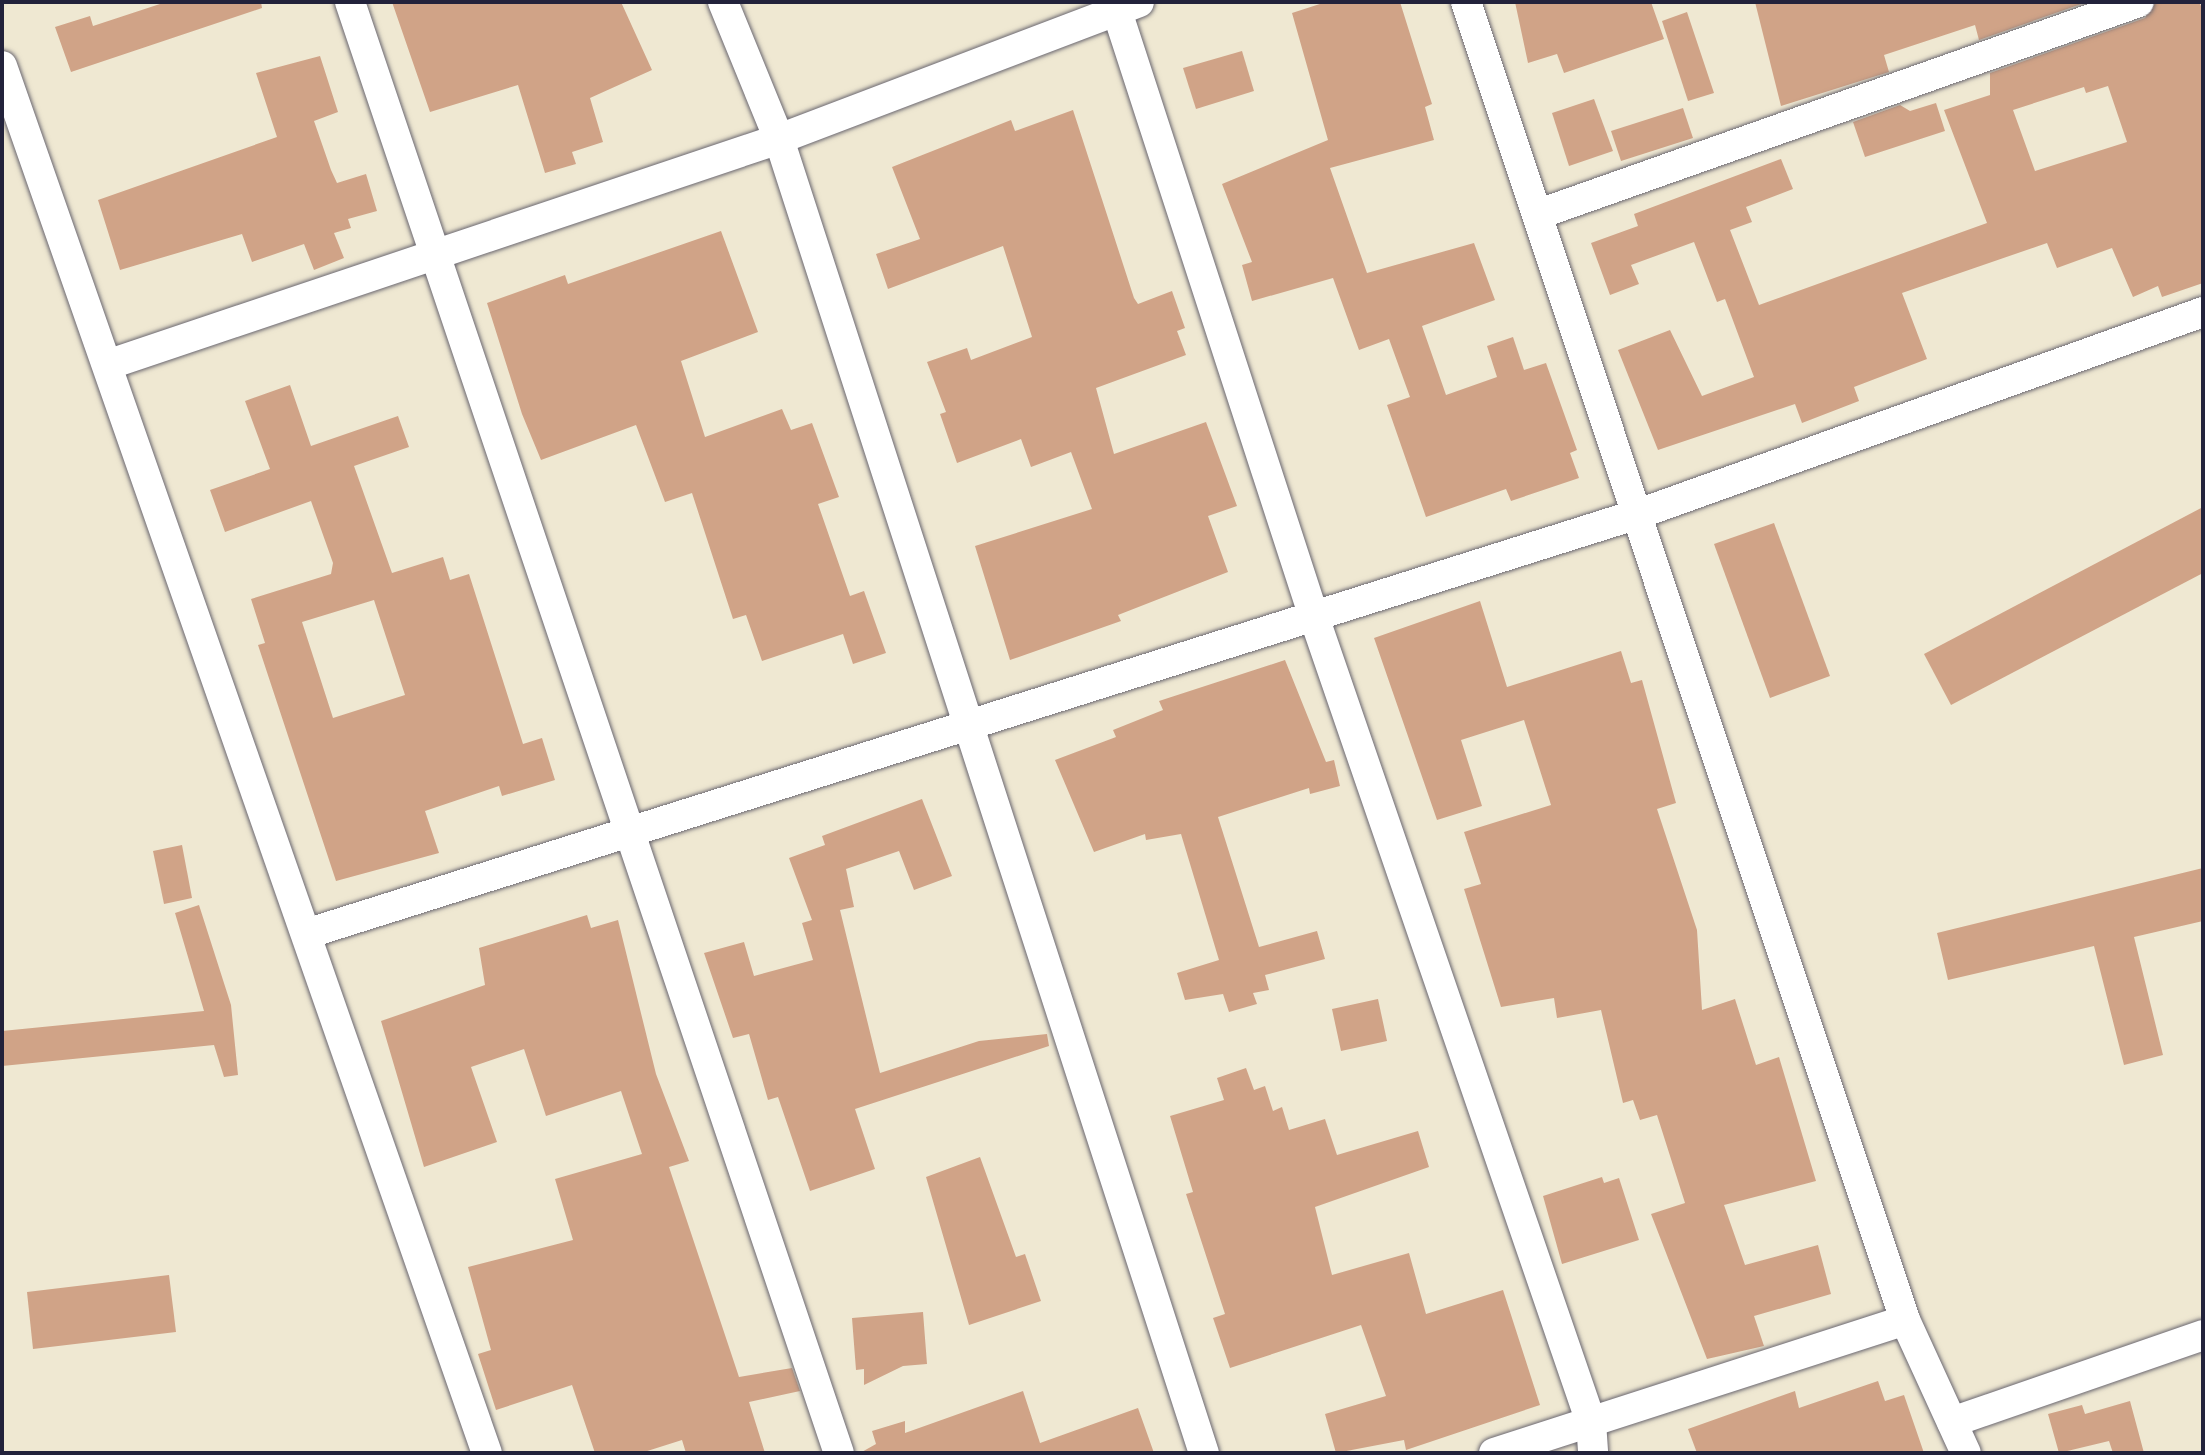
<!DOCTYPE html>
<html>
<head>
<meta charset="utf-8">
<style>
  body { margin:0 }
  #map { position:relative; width:2205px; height:1455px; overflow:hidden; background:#efe8d2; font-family:"Shantell Sans",sans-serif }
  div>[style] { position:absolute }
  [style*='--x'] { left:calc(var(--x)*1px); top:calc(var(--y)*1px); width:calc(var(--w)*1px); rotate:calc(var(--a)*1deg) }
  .building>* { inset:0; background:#d0a387 }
  .roads { filter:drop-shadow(0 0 2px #6a6770) drop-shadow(0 0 2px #6a6770) }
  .minor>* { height:30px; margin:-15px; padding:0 15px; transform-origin:15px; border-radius:15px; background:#fff }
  span { translate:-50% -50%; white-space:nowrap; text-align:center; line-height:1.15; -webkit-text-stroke:7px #f6f6f2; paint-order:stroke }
  .frame { position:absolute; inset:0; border:4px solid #22223b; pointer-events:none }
</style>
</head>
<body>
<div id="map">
  <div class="building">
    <div style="clip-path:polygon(166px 2px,261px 2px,262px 8px,71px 72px,55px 27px,90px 16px,93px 26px)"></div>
    <div style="clip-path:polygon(392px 2px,621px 2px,652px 70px,590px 98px,603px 142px,572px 152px,576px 164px,545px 173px,518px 85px,430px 112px)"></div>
    <div style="clip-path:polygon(1326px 2px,1400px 2px,1432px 104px,1425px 107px,1434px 140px,1330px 168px,1367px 273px,1474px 243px,1495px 300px,1422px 326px,1446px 395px,1497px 377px,1487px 346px,1513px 337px,1524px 370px,1546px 363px,1577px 450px,1570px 453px,1579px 478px,1511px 501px,1506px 489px,1426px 517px,1387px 405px,1410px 397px,1389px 339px,1359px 350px,1333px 278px,1252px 301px,1242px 265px,1252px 262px,1222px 184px,1328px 140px,1292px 13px)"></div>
    <div style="clip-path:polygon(1515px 2px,1651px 2px,1664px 39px,1564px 73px,1557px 54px,1528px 63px)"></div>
    <div style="clip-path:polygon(1755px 2px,2087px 2px,1979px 40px,1975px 25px,1884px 55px,1889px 72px,1781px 106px)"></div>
    <div style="clip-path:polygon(evenodd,2156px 2px,2199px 2px,2203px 10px,2203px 283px,2162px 297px,2158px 286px,2133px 297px,2112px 248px,2057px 268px,2047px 243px,1902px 293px,1927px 359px,1854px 387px,1859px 401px,1802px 423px,1795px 404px,1658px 450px,1618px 350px,1670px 330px,1702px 396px,1754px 377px,1725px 299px,1717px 302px,1694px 242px,1631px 265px,1639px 284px,1610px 295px,1591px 243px,1638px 226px,1634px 214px,1781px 159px,1793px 189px,1746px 207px,1752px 222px,1730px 230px,1759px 305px,1987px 223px,1944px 110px,1990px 95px,1990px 73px,2145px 18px,2156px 2px,2108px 86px,2127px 142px,2035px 171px,2013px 110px,2084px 87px,2086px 93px,2108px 86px)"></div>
    <div style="clip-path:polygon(1687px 12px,1714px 93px,1688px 101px,1662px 21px)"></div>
    <div style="clip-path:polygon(1242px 51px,1254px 91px,1196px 109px,1183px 68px)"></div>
    <div style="clip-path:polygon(320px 56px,338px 112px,314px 121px,331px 170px,337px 183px,366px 174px,377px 211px,348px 219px,351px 228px,334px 233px,344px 258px,314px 270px,304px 244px,252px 262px,242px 234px,120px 270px,98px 200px,277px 137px,256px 73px)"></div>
    <div style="clip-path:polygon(1594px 99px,1613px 151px,1569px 166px,1552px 113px)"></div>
    <div style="clip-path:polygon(1936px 103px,1945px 131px,1865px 157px,1853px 122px,1900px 105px,1910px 111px)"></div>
    <div style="clip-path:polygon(1683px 108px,1693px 138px,1621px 161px,1611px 131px)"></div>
    <div style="clip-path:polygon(1073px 110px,1134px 298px,1138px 304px,1172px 291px,1185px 328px,1177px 331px,1186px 355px,1096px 388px,1114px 454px,1206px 422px,1237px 506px,1208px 516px,1228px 572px,1118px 615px,1121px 621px,1010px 660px,975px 546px,1092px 509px,1071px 452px,1031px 467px,1021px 439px,957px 463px,940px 414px,946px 412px,927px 362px,967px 348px,971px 360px,1032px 337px,1003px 246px,888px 289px,876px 254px,920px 239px,892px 167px,1011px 120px,1015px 131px)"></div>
    <div style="clip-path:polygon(721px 231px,758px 332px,681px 361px,705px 437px,782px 409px,791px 430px,812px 423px,839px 497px,818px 504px,850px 596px,864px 591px,886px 653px,853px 664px,843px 634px,762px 661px,746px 615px,733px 619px,692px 493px,665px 502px,636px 425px,541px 460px,522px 414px,487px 303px,565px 275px,568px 284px)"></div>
    <div style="clip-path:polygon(evenodd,290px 385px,311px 446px,398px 416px,409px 447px,354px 466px,392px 573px,443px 557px,450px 580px,469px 574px,523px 744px,542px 738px,555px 780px,502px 796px,499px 786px,425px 811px,439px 853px,336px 881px,258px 645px,265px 643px,251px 599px,331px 574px,333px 563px,311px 501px,225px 532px,210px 490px,270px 469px,245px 401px,290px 385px,374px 600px,405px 695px,333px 718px,302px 622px,374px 600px)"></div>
    <div style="clip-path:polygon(2203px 507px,2203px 573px,1951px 705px,1924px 654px)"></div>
    <div style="clip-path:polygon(1774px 523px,1830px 676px,1770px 698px,1714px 544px)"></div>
    <div style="clip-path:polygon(1480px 601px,1507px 687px,1621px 651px,1631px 683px,1642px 680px,1676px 803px,1657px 809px,1697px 930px,1702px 1010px,1735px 999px,1756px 1065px,1779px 1057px,1816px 1181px,1724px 1205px,1745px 1265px,1818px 1245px,1831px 1294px,1754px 1316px,1764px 1346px,1707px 1359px,1651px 1214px,1685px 1203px,1657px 1115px,1640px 1120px,1633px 1100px,1623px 1103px,1601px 1010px,1557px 1018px,1554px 998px,1501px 1007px,1464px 889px,1481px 884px,1464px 832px,1551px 805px,1524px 720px,1461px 740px,1482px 806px,1437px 820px,1374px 638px)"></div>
    <div style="clip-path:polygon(1285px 660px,1326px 762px,1334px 760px,1340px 786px,1310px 794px,1309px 788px,1218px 817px,1259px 947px,1317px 931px,1325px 959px,1265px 975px,1269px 990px,1253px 993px,1257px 1004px,1229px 1012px,1223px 994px,1185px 1000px,1177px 973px,1219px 960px,1181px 834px,1146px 840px,1145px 834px,1094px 852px,1055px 760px,1116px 737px,1113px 730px,1163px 710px,1159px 701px)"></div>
    <div style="clip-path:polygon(922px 799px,952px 876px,914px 890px,899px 851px,846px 869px,854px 907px,840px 910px,880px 1073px,979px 1041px,1047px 1034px,1049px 1046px,855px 1109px,875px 1169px,810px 1191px,778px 1097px,768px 1100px,749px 1034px,733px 1038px,704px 953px,744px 942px,754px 976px,813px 960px,802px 923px,812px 920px,789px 858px,825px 845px,822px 836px)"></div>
    <div style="clip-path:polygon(182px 845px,192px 898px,164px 904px,153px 851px)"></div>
    <div style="clip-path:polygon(2203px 868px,2203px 921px,2134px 937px,2163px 1055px,2124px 1065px,2094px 946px,1948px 980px,1937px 933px)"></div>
    <div style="clip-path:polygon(199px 905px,231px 1005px,238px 1075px,224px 1077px,214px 1045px,2px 1066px,2px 1031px,204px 1011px,175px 913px)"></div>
    <div style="clip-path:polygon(587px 915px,591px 928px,618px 920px,656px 1074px,689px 1161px,669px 1167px,739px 1377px,792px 1368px,800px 1391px,749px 1402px,765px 1453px,686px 1453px,682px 1440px,641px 1453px,595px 1453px,572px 1385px,496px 1410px,478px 1354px,491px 1350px,468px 1267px,573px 1240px,555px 1179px,642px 1154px,621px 1091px,546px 1116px,524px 1049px,471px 1067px,497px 1142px,424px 1167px,381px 1021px,485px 985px,479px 948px)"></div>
    <div style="clip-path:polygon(1378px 999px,1387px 1041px,1341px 1051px,1332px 1009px)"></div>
    <div style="clip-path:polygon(1246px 1068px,1254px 1090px,1265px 1086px,1273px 1111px,1282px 1107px,1289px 1130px,1325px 1119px,1337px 1155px,1418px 1131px,1429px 1167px,1315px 1207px,1332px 1275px,1409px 1253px,1426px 1314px,1503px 1290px,1540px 1405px,1406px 1450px,1404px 1440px,1336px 1453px,1325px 1414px,1386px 1396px,1361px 1325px,1230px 1368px,1213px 1318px,1225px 1314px,1186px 1194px,1193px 1192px,1170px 1116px,1224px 1100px,1217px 1078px)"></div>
    <div style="clip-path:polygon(980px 1157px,1016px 1257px,1025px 1254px,1041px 1301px,969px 1325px,926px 1177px)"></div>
    <div style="clip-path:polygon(1602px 1177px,1604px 1183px,1619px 1178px,1639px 1240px,1562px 1264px,1543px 1196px)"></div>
    <div style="clip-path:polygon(169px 1275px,176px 1332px,33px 1349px,27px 1292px)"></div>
    <div style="clip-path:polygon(923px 1312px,927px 1364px,903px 1366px,864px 1385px,864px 1369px,856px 1370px,852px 1318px)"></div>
    <div style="clip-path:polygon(1878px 1381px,1885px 1401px,1904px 1395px,1924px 1453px,1697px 1453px,1688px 1429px,1795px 1391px,1799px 1408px)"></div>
    <div style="clip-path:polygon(1023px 1391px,1040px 1443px,1138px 1408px,1154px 1453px,860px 1453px,876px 1444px,872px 1431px,905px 1421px,905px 1433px)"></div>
    <div style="clip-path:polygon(2130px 1401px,2144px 1453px,2113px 1453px,2109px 1441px,2059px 1453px,2048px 1414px,2082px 1405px,2085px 1414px)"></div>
  </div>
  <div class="roads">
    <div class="minor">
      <div style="--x:350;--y:2;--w:1531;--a:71.38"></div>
      <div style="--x:723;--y:2;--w:148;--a:67.8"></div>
      <div style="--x:779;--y:139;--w:1381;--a:72.08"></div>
      <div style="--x:1114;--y:2;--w:640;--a:71.99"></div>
      <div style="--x:1312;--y:611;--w:858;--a:71.02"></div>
      <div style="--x:1591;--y:1422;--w:31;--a:86"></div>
      <div style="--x:1466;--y:2;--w:1389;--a:71.58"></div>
      <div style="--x:1905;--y:1320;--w:146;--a:65.4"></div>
      <div style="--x:2;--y:66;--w:1469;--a:70.73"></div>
      <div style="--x:1539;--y:214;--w:636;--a:-19.46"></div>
      <div style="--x:110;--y:364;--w:706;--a:-18.59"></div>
      <div style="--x:779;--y:139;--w:385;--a:-20.8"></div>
      <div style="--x:309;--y:933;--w:1397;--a:-17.5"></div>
      <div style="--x:1641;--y:513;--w:597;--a:-19.68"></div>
      <div style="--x:1952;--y:1422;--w:266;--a:-19.1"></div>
      <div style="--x:1494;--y:1453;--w:432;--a:-17.9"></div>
    </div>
  </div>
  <div class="frame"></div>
</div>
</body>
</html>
